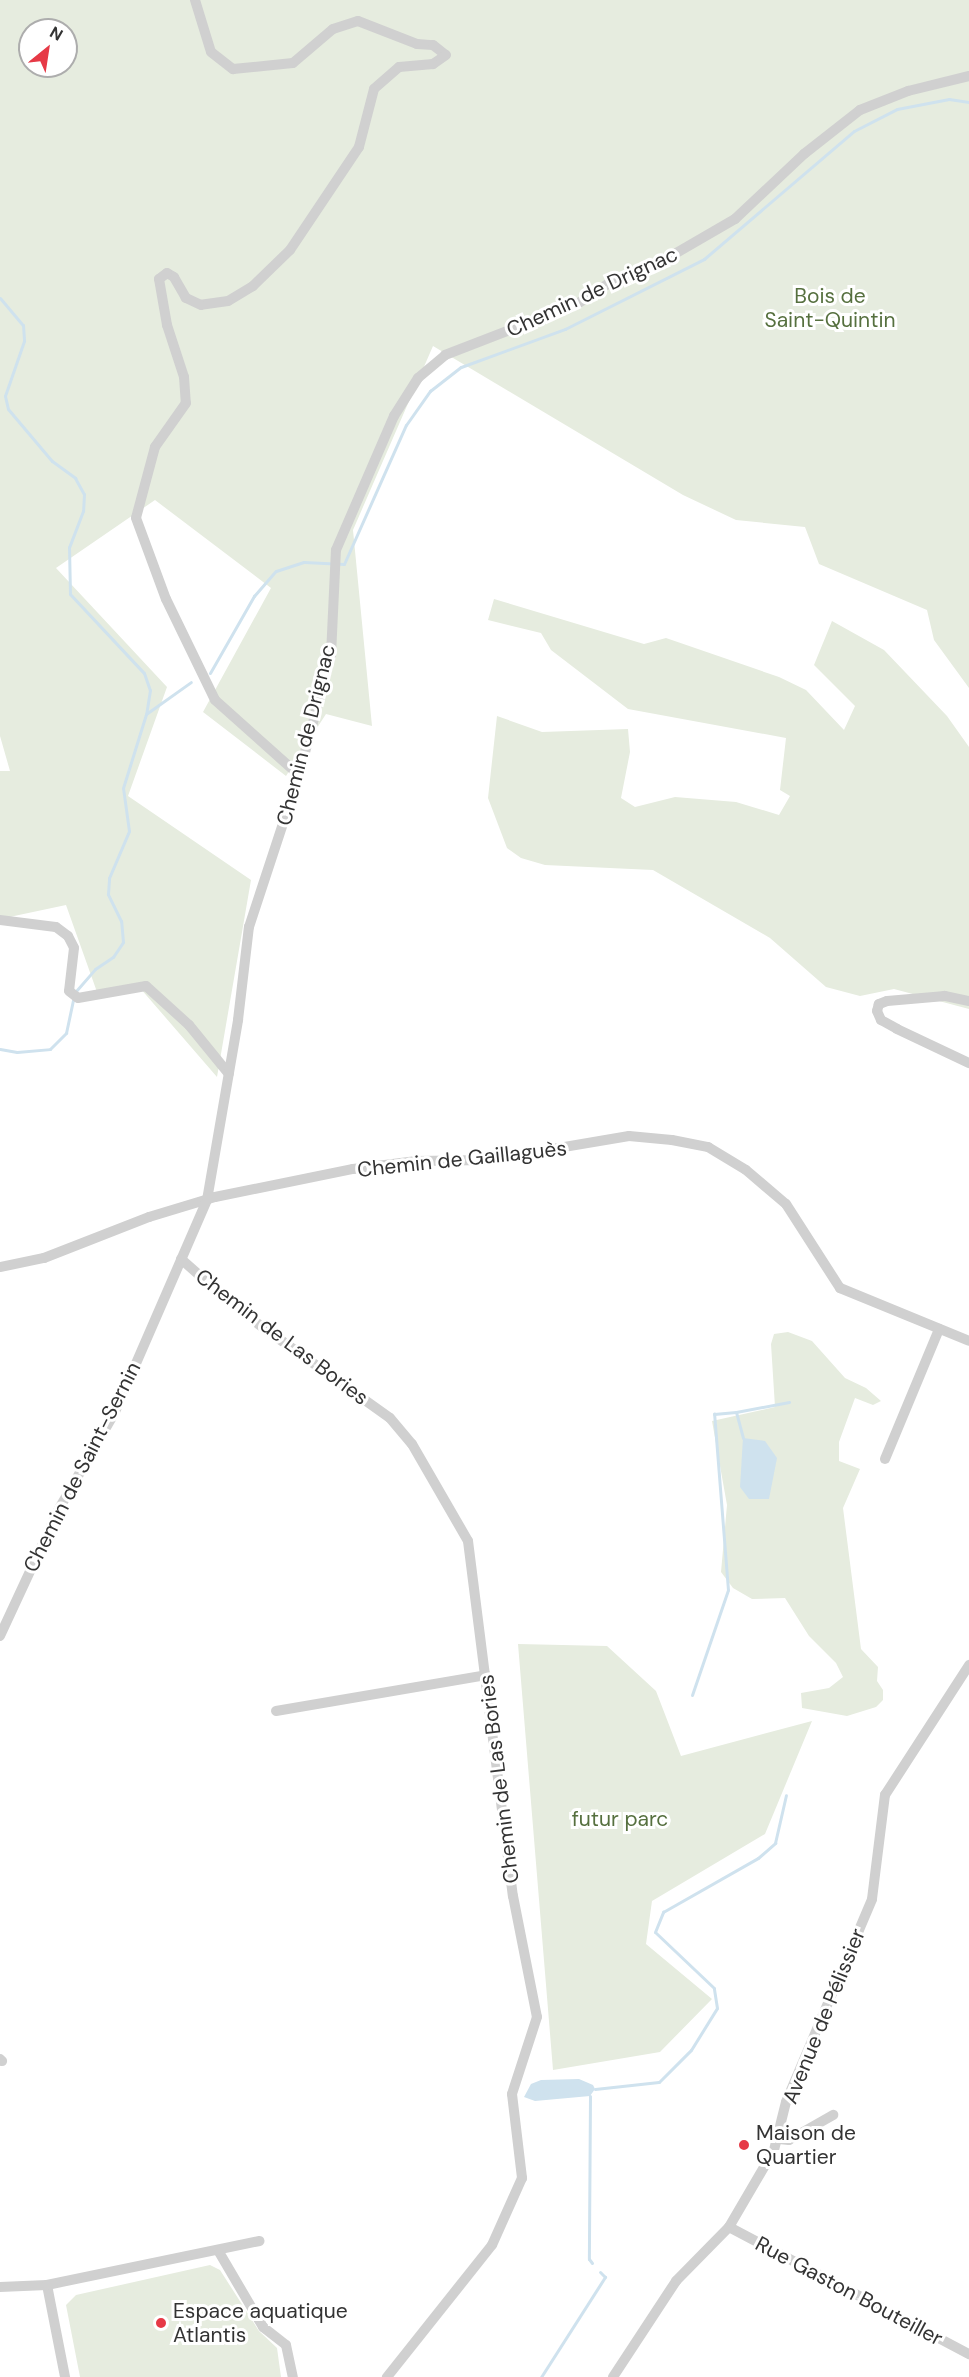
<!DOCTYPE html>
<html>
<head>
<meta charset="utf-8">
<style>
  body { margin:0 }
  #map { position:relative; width:969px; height:2377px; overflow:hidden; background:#fff; font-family:"DM Sans",sans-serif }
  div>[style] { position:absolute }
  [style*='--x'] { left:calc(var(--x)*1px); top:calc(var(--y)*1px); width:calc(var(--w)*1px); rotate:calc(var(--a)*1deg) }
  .green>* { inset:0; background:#e6ecdf }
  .water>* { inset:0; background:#cfe2ee }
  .stream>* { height:3px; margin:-1.5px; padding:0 1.5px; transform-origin:1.5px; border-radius:1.5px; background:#cfe2ee }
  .street>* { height:10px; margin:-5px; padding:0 5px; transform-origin:5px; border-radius:5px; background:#d0d0d0 }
  .dots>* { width:16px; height:16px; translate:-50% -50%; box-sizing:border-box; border:3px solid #fff; border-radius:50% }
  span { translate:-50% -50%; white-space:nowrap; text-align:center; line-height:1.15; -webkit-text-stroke:6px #fff; paint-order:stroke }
  .street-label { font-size:21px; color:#333 }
  .park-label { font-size:21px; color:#56703f }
  .poi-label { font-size:21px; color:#333 }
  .left { translate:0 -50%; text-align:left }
  .north { position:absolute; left:18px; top:18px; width:60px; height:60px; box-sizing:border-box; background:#fff; border:2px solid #adadad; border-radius:50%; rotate:30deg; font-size:16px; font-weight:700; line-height:24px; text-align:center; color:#333 }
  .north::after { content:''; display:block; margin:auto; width:21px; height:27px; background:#e63946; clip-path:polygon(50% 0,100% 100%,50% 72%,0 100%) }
</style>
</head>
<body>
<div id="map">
  <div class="green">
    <div style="clip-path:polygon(evenodd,0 0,969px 0,969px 688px,934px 640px,927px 610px,819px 564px,805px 527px,736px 520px,683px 495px,433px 346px,353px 530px,372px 726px,326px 714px,286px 776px,203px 712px,271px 588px,155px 500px,56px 568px,167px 687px,128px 796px,251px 880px,217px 1077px,140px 988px,97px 992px,66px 905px,0 919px,0 771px,10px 771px,0 736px,0 0,30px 30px,66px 30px,66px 66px,30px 66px,30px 30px)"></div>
    <div style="clip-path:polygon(494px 599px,644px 644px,666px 638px,779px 677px,806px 690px,844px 730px,855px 706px,814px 665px,832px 621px,884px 650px,947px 716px,969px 747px,969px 1009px,894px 989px,860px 996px,826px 987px,770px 938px,653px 870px,545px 865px,521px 858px,507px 848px,488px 798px,497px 716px,542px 732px,628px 729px,630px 752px,621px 798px,635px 807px,675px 797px,736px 802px,779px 815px,790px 796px,780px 790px,786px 738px,628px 709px,551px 650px,541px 633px,488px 620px)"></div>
    <div style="clip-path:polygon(788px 1332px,812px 1341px,845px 1378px,866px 1388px,881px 1401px,873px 1405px,855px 1398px,839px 1442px,839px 1461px,860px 1469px,843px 1508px,861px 1649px,878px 1667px,877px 1681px,883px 1690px,883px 1700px,876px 1707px,847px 1716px,802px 1708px,801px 1693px,829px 1688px,843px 1677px,836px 1663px,809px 1636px,785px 1598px,752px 1599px,733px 1588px,721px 1572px,727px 1505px,712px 1421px,775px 1407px,771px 1344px,774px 1334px)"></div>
    <div style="clip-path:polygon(518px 1644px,607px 1646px,656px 1691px,681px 1756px,812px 1721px,765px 1834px,652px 1901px,646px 1944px,712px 1999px,660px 2052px,553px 2070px)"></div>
    <div style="clip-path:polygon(210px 2265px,220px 2270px,259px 2331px,277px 2348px,281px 2377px,80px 2377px,66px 2305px,76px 2295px)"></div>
  </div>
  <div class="water">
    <div style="clip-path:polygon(743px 1438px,765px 1441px,777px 1458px,769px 1499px,749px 1499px,740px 1487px)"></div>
    <div style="clip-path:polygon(579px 2079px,593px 2085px,595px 2089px,590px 2096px,535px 2101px,524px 2097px,531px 2084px,541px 2080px)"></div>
  </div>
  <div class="stream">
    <div style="--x:0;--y:298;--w:35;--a:50"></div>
    <div style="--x:23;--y:325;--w:16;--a:86"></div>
    <div style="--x:24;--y:341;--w:58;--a:109.1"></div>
    <div style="--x:5;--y:396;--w:13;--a:77"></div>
    <div style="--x:8;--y:409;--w:68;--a:49.8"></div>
    <div style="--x:52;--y:461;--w:29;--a:36"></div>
    <div style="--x:75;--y:478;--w:18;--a:61"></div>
    <div style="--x:84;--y:494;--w:17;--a:93"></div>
    <div style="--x:83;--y:511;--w:39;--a:111"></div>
    <div style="--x:69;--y:547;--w:47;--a:88.8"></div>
    <div style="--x:70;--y:594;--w:108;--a:46.9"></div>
    <div style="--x:144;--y:673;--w:18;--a:71"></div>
    <div style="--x:150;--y:690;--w:24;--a:99"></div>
    <div style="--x:210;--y:673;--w:89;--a:-60.3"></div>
    <div style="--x:254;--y:596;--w:33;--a:-49"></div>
    <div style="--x:276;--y:571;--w:29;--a:-18"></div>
    <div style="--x:304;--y:562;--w:40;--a:2.9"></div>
    <div style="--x:344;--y:564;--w:152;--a:-66"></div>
    <div style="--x:406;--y:425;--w:42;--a:-54.8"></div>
    <div style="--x:430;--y:391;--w:39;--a:-38"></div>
    <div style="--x:461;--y:367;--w:111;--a:-20.1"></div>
    <div style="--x:565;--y:329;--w:156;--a:-26.7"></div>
    <div style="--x:704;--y:259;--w:197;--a:-40.5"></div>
    <div style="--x:854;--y:131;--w:48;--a:-27.1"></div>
    <div style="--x:897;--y:109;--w:53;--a:-10.9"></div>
    <div style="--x:949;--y:99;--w:20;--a:9"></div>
    <div style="--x:76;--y:991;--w:29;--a:-49"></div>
    <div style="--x:95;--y:969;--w:22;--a:-34"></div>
    <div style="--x:113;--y:957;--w:18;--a:-56"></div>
    <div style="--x:123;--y:942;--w:21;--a:-95"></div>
    <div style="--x:121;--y:921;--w:30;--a:-116"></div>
    <div style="--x:108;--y:894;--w:16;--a:-86"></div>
    <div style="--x:109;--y:878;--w:51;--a:-66.9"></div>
    <div style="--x:129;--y:831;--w:43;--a:-97.9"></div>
    <div style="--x:123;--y:788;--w:77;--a:-72.7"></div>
    <div style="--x:146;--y:714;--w:55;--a:-35.4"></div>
    <div style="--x:0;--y:1049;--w:17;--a:10"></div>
    <div style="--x:17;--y:1052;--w:33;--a:-5"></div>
    <div style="--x:50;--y:1049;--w:23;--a:-45"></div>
    <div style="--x:66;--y:1033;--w:35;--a:-78"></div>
    <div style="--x:743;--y:1438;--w:27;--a:-105"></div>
    <div style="--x:736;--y:1412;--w:54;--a:-10.7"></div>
    <div style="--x:692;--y:1695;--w:111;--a:-71.1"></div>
    <div style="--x:728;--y:1590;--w:177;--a:-94.5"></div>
    <div style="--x:714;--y:1414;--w:22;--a:-5"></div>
    <div style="--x:595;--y:2089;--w:64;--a:-6.2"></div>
    <div style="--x:659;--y:2082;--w:45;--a:-45"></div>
    <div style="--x:691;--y:2050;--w:49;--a:-58.2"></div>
    <div style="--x:717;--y:2008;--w:20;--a:-99"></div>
    <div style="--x:714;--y:1988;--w:81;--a:-136.5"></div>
    <div style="--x:655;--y:1932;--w:22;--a:-68"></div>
    <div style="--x:663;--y:1912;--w:109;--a:-29.6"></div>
    <div style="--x:758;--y:1858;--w:23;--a:-41"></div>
    <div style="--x:775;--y:1843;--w:49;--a:-77.1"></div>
    <div style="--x:590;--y:2096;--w:163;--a:90.4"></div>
    <div style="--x:589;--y:2259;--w:5;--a:53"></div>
    <div style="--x:541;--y:2377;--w:119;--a:-57.4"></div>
    <div style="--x:605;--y:2277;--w:7;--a:-135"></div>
  </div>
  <div class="street">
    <div style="--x:195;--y:0;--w:54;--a:72.9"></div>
    <div style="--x:211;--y:52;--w:28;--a:38"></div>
    <div style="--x:233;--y:69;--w:60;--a:-5.7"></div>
    <div style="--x:293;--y:63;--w:52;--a:-40.4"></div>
    <div style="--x:333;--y:29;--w:26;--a:-18"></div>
    <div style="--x:358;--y:21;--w:63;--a:21.3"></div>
    <div style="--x:417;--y:44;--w:16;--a:4"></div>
    <div style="--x:433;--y:45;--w:16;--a:38"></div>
    <div style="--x:446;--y:55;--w:16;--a:145"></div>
    <div style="--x:433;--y:64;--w:34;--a:175"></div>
    <div style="--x:399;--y:67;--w:33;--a:139"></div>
    <div style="--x:374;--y:89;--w:60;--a:104.5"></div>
    <div style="--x:359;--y:147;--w:124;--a:123.8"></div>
    <div style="--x:290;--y:250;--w:52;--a:135.8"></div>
    <div style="--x:253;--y:286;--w:29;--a:149"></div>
    <div style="--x:228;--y:301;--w:27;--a:172"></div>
    <div style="--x:201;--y:305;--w:17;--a:-155"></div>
    <div style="--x:186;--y:298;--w:24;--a:-120"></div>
    <div style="--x:174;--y:277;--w:8;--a:-150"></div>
    <div style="--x:167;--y:273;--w:10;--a:143"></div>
    <div style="--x:159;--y:279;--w:47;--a:80.1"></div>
    <div style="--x:167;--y:325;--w:55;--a:71.9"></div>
    <div style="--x:184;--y:377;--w:26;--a:86"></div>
    <div style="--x:186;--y:403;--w:54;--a:125.2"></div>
    <div style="--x:155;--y:447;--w:73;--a:105"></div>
    <div style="--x:136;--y:518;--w:86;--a:69.7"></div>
    <div style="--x:166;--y:599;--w:112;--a:64.1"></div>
    <div style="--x:215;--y:700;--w:113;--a:41.8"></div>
    <div style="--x:0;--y:920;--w:56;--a:7.1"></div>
    <div style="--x:56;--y:927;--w:15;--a:37"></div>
    <div style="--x:68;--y:936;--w:13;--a:63"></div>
    <div style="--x:74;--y:948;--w:43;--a:96.6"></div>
    <div style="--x:69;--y:991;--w:11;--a:38"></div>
    <div style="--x:78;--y:998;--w:69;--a:-10"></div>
    <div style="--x:146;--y:986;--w:58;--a:42.2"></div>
    <div style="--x:189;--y:1025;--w:63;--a:50.8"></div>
    <div style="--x:969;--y:1001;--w:25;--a:-168"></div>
    <div style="--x:945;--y:996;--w:58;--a:175.1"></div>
    <div style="--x:887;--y:1001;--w:9;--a:159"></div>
    <div style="--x:879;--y:1004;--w:7;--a:106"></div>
    <div style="--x:877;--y:1011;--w:10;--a:66"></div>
    <div style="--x:881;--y:1020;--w:18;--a:29"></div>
    <div style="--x:897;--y:1029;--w:80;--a:25.3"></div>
    <div style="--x:181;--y:1259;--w:79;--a:41.4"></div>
    <div style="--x:240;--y:1311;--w:184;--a:35.5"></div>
    <div style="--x:390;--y:1418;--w:34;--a:50"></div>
    <div style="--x:412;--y:1444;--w:112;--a:60"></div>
    <div style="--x:468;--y:1541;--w:358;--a:82.8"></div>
    <div style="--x:513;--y:1896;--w:123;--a:78.8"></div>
    <div style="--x:537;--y:2017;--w:81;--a:108"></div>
    <div style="--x:512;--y:2094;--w:85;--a:83.2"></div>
    <div style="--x:522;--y:2178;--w:73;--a:114.1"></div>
    <div style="--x:492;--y:2245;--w:169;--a:128.5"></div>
    <div style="--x:0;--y:1267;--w:45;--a:-11.6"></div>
    <div style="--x:44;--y:1258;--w:113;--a:-21.3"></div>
    <div style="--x:149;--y:1217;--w:69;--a:-16.9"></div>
    <div style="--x:215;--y:1197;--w:141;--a:-11.5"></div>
    <div style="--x:353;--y:1169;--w:64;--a:-7.2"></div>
    <div style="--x:416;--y:1161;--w:71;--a:-0.8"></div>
    <div style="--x:487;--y:1160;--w:144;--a:-9.6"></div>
    <div style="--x:629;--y:1136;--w:43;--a:5.3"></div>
    <div style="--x:672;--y:1140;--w:37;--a:11"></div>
    <div style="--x:708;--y:1147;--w:44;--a:31.2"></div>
    <div style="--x:746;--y:1170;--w:52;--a:40.4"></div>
    <div style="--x:786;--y:1204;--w:100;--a:57.3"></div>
    <div style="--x:840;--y:1288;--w:139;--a:22.3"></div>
    <div style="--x:885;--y:1459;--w:141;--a:-67.4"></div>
    <div style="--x:0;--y:1636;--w:142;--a:-65.1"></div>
    <div style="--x:60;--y:1507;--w:108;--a:-59.9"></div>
    <div style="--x:114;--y:1414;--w:233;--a:-66.5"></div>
    <div style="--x:207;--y:1200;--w:183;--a:-80.2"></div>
    <div style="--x:238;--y:1020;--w:94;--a:-83.3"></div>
    <div style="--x:249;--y:927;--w:160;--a:-71.8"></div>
    <div style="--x:299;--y:775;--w:124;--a:-75.1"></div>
    <div style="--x:331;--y:655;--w:105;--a:-87.3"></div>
    <div style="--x:336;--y:550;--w:146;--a:-66.6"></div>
    <div style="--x:394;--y:416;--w:45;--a:-57.7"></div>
    <div style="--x:418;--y:378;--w:35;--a:-40"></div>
    <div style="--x:445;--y:355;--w:142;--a:-21.1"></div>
    <div style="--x:577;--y:304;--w:44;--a:-33"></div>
    <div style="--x:614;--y:280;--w:48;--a:-20.7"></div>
    <div style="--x:659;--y:263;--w:88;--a:-30.1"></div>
    <div style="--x:735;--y:219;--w:95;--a:-43.3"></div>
    <div style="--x:804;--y:154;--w:71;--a:-38.2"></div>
    <div style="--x:860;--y:110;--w:52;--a:-21.6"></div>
    <div style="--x:908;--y:91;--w:63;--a:-13.8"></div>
    <div style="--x:276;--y:1711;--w:213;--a:-9.7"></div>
    <div style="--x:0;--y:2059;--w:3;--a:45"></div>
    <div style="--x:779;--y:2139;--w:10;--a:6"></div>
    <div style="--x:789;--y:2140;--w:51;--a:-29.6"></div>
    <div style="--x:729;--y:2227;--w:272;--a:27.9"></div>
    <div style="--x:219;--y:2252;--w:87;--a:59.6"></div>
    <div style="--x:263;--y:2327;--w:29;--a:38"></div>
    <div style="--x:286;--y:2345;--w:33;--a:78"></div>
    <div style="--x:47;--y:2285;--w:94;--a:78.9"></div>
    <div style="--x:0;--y:2287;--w:47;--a:-2.4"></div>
    <div style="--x:47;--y:2285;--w:217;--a:-11.7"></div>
    <div style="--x:613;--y:2377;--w:115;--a:-56.7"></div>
    <div style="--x:676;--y:2281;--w:76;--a:-45.5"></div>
    <div style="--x:729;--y:2227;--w:89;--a:-59.7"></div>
    <div style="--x:774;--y:2150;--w:49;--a:-76"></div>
    <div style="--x:786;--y:2102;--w:220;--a:-67"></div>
    <div style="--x:872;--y:1899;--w:105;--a:-82.9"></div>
    <div style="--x:885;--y:1795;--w:155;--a:-57.1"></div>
  </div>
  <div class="dots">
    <div style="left:744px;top:2145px;background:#e63946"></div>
    <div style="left:161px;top:2323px;background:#e63946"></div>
  </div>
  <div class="street-label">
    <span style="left:592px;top:292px;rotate:-25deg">Chemin de Drignac</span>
    <span style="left:306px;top:735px;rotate:-76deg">Chemin de Drignac</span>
    <span style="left:462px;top:1159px;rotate:-6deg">Chemin de Gaillaguès</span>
    <span style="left:282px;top:1337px;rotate:37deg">Chemin de Las Bories</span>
    <span style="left:82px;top:1467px;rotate:-63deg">Chemin de Saint-Sernin</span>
    <span style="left:499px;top:1779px;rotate:-97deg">Chemin de Las Bories</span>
    <span style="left:824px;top:2016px;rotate:-68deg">Avenue de Pélissier</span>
    <span style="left:849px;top:2291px;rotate:28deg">Rue Gaston Bouteiller</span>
  </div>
  <div class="park-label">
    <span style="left:830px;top:308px">Bois de<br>Saint-Quintin</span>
    <span style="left:620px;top:1819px">futur parc</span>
  </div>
  <div class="poi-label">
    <span class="left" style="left:756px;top:2145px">Maison de<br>Quartier</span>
    <span class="left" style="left:173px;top:2323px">Espace aquatique<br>Atlantis</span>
  </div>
  <div class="north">N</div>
</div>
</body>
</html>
